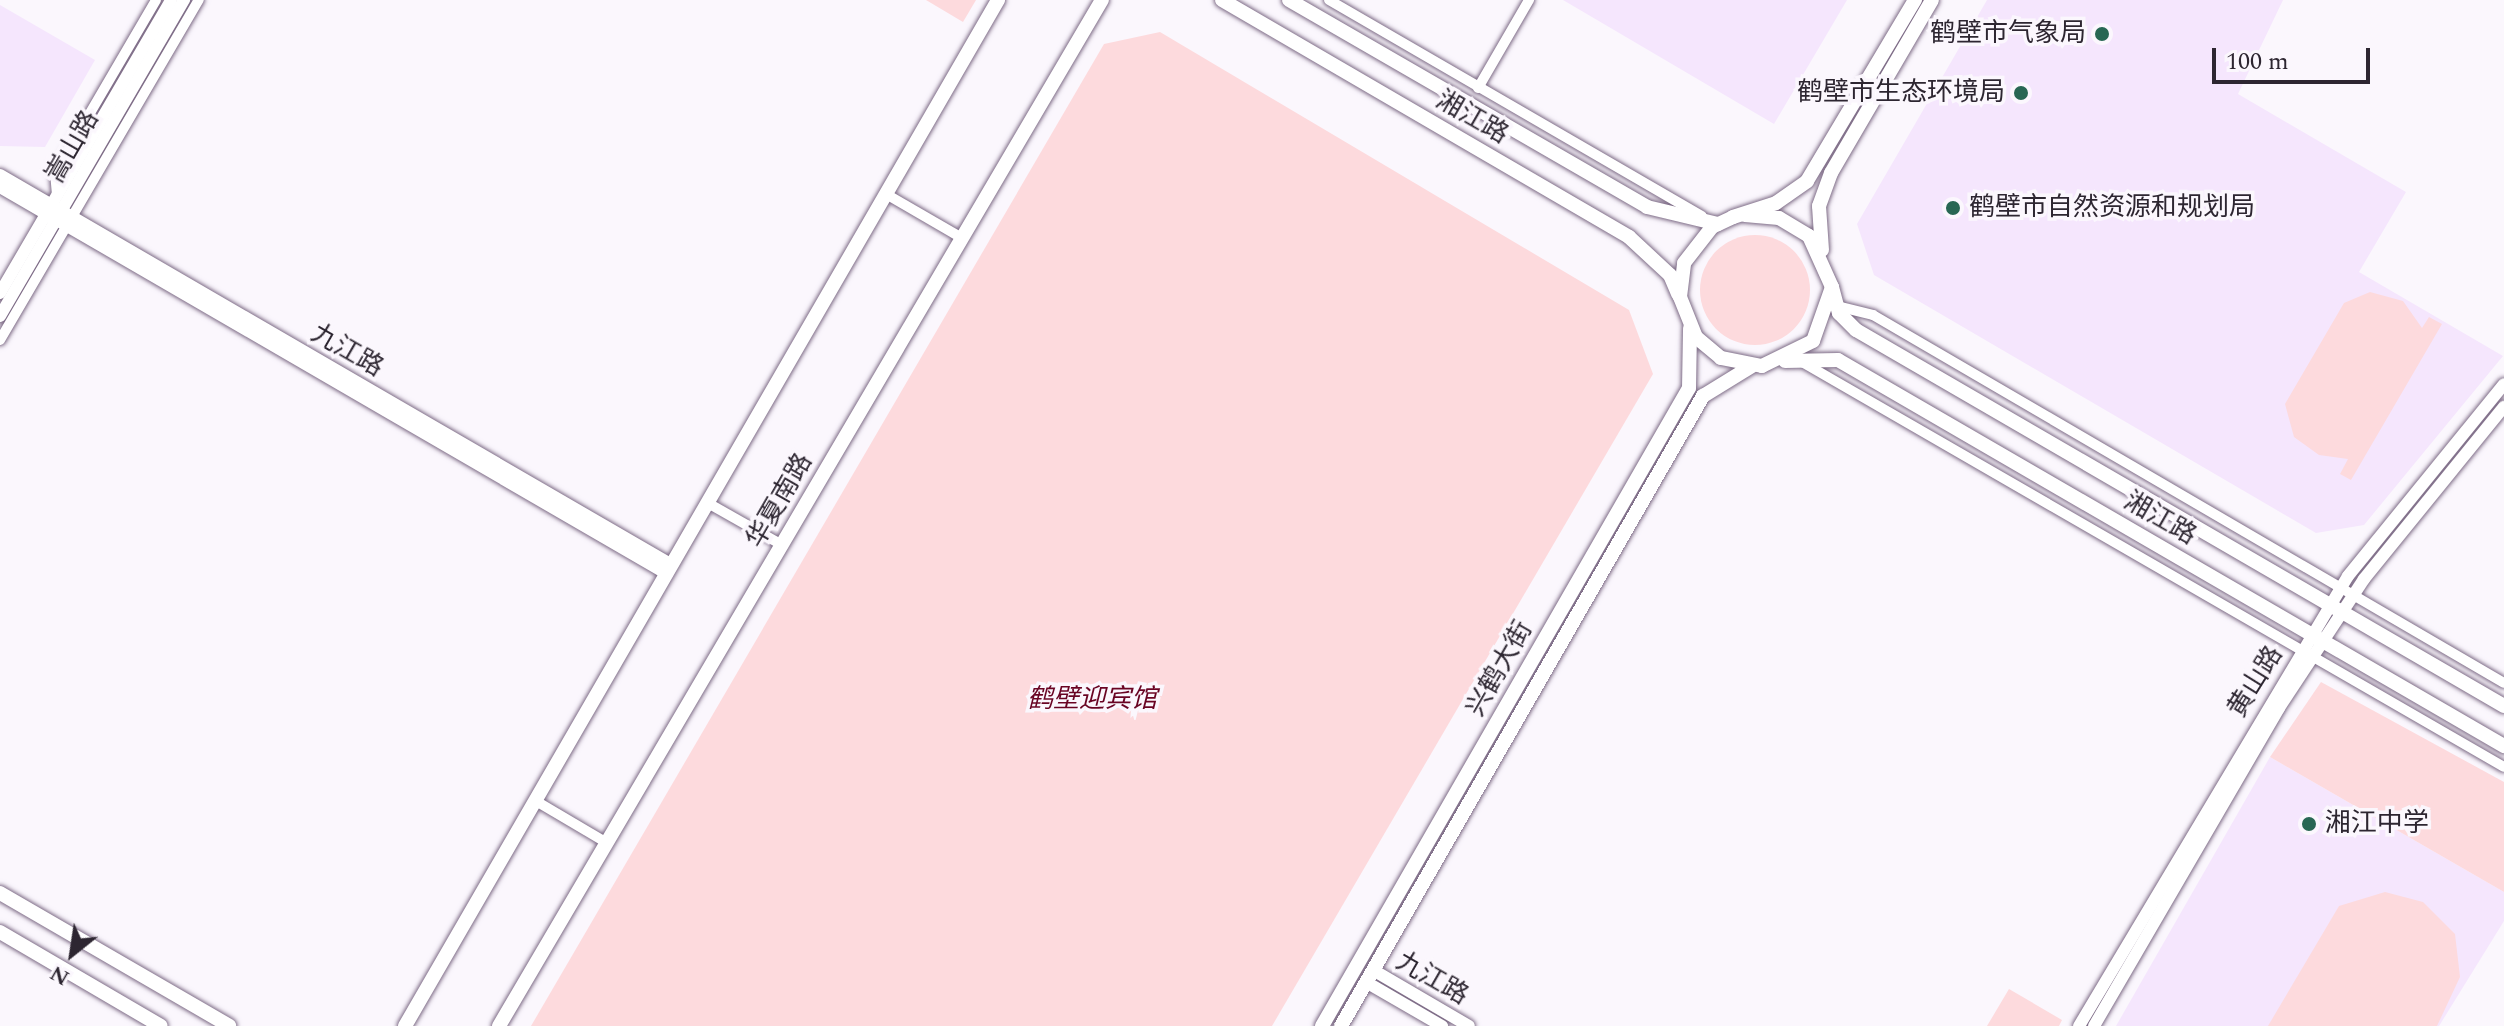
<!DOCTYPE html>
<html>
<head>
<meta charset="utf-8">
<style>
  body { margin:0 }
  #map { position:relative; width:2504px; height:1026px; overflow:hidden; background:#fbf7fd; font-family:Spectral,"Noto Sans SC",serif }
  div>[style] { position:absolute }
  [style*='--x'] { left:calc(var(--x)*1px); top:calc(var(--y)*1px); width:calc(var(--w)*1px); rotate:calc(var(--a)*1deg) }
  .built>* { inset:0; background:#f5e6fd }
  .green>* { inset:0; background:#fddadd }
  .round { border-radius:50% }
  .roads { filter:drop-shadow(0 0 2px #7d6b86) drop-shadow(0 0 2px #7d6b86) }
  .minor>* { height:10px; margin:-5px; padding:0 5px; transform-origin:5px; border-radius:5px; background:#fff }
  .tertiary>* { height:12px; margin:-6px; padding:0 6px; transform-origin:6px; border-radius:6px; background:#fff }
  .secondary>* { height:14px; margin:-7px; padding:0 7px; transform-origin:7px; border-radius:7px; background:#fff }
  .dots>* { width:22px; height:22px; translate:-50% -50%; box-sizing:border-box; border:4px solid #fbf7fd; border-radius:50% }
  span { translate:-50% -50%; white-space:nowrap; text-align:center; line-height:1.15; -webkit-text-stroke:7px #fbf7fd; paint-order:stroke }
  .poi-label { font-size:26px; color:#2d2631 }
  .right { translate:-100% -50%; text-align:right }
  .left { translate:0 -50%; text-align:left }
  .street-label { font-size:26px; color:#2d2631 }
  .park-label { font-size:26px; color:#690423; font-style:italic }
  .north { position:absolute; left:32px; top:914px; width:80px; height:80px; -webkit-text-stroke:6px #fbf7fd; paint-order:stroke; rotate:210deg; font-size:22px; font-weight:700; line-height:32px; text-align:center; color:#2d2631 }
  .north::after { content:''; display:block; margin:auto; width:28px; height:36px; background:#2d2631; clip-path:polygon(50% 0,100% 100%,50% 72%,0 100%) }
  .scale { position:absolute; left:2212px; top:48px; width:158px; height:36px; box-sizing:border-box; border:4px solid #2d2631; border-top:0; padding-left:10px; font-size:24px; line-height:28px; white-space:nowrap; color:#2d2631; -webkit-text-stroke:6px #fbf7fd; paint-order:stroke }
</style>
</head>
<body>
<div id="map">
  <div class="built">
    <div style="clip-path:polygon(1563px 0,1847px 0,1774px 124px)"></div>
    <div style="clip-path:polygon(1987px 0,2283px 0,2238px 94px,2406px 192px,2359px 272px,2503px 356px,2364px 525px,2316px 533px,1874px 275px,1857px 224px)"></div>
    <div style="clip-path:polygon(0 5px,95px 60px,45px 147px,0 146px)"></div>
    <div style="clip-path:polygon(2270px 757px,2504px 892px,2504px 921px,2439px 1026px,2116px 1026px)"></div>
  </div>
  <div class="green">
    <div style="clip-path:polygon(926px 0,976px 0,963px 22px)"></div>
    <div style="clip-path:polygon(1160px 32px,1629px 310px,1653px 374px,1272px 1026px,531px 1026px,1104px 44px)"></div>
    <div class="round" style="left:1700px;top:235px;width:110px;height:110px"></div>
    <div style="clip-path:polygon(2370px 292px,2403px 301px,2422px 328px,2429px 317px,2442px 324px,2351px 480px,2340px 474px,2348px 459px,2319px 455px,2294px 437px,2285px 404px,2344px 303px)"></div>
    <div style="clip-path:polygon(2321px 682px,2504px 782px,2504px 892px,2270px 757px)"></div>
    <div style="clip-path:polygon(2385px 892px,2423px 902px,2455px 934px,2460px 977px,2437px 1026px,2268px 1026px,2339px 906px)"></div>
    <div style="clip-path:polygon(2009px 989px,2062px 1020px,2059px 1026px,1987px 1026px)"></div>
  </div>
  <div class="roads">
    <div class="minor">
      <div style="--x:1329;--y:0;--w:431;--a:30.1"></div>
      <div style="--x:1478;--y:88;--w:102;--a:-59.9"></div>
      <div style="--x:886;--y:194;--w:88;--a:30.1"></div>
      <div style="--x:57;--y:195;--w:22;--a:-95"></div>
      <div style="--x:55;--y:173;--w:200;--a:-59.7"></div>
      <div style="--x:1837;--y:306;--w:37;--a:14"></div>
      <div style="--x:1873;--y:315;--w:730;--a:30.25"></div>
      <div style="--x:0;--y:340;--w:394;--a:-59.7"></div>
      <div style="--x:1802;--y:362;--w:810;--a:29.98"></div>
      <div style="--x:708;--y:503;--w:85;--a:29.6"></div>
      <div style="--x:536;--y:801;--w:82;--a:30.6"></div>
    </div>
    <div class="tertiary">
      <div style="--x:0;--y:175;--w:777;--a:30.13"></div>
      <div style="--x:0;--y:187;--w:771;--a:30.12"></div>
      <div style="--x:0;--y:293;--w:339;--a:-59.7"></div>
      <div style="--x:0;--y:316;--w:366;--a:-59.8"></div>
      <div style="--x:1373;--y:970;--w:111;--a:30.3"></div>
      <div style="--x:1366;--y:982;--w:88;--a:30.1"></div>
      <div style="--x:2079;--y:1026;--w:524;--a:-59.13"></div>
      <div style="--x:2348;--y:576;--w:247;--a:-50.9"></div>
      <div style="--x:2094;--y:1026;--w:368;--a:-59.8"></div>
      <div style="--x:2279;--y:708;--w:154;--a:-56.6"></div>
      <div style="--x:2364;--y:579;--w:222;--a:-50.9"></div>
    </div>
    <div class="secondary">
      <div style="--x:1222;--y:0;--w:471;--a:30.2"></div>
      <div style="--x:1629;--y:237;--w:56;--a:42.8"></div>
      <div style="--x:1670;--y:275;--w:21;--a:67"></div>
      <div style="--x:1289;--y:0;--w:414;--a:30"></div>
      <div style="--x:1647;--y:207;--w:73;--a:13.5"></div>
      <div style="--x:1745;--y:215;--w:34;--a:5"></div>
      <div style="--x:1779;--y:218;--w:35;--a:31"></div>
      <div style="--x:1809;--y:236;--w:56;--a:65.7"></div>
      <div style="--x:1832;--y:287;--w:57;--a:109.4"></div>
      <div style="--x:1813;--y:341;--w:57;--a:153.9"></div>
      <div style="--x:1762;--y:366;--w:42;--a:-169"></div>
      <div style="--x:1721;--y:358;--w:33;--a:-140"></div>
      <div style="--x:1696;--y:337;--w:43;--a:-111.8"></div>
      <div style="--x:1680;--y:297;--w:34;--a:-83"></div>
      <div style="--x:1684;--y:263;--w:46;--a:-52.1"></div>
      <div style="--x:1712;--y:227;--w:23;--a:-25"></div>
      <div style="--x:1733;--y:217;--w:45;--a:-18"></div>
      <div style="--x:1776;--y:203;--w:38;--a:-35"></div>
      <div style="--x:1807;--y:181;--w:211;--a:-59.2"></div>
      <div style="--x:1822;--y:250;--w:44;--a:-93.9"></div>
      <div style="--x:1819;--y:206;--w:35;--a:-70"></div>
      <div style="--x:1831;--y:173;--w:200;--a:-59.7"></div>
      <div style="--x:1832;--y:287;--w:27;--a:75"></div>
      <div style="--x:1839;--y:313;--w:24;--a:45"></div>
      <div style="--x:1856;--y:330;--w:749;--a:30.12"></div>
      <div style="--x:1785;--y:361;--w:53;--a:-1.1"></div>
      <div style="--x:1838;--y:360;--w:770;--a:30.1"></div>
      <div style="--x:0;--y:893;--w:265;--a:30.1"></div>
      <div style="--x:0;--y:932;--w:186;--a:30.3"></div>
      <div style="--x:405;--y:1026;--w:1185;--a:-59.97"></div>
      <div style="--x:499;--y:1026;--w:1190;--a:-59.56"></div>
      <div style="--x:1322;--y:1026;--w:736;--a:-60.09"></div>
      <div style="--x:1689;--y:388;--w:60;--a:-89"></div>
      <div style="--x:1341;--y:1026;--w:727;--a:-60.12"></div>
      <div style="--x:1703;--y:396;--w:57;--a:-31.5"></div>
    </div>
  </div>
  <div class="dots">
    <div style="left:2102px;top:34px;background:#286753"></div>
    <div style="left:2021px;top:93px;background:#286753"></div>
    <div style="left:1953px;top:208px;background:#286753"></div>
    <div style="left:2309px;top:824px;background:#286753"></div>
  </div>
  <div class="poi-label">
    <span class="right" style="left:2086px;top:34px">鹤壁市气象局</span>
    <span class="right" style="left:2005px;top:93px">鹤壁市生态环境局</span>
    <span class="left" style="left:1969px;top:208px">鹤壁市自然资源和规划局</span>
    <span class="left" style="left:2325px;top:824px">湘江中学</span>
  </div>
  <div class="street-label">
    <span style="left:1472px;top:118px;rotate:30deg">湘江路</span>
    <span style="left:73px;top:147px;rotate:-60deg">嵩山路</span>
    <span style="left:347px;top:351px;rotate:30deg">九江路</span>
    <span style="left:780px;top:501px;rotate:-60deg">华夏南路</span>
    <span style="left:2160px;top:519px;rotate:30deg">湘江路</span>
    <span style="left:1500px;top:669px;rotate:-60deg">兴鹤大街</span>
    <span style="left:2256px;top:682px;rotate:-58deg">黄山路</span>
    <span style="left:1432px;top:979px;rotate:30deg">九江路</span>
  </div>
  <div class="park-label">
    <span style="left:1092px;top:700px">鹤壁迎宾馆</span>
  </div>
  <div class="north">N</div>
  <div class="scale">100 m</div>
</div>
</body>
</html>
